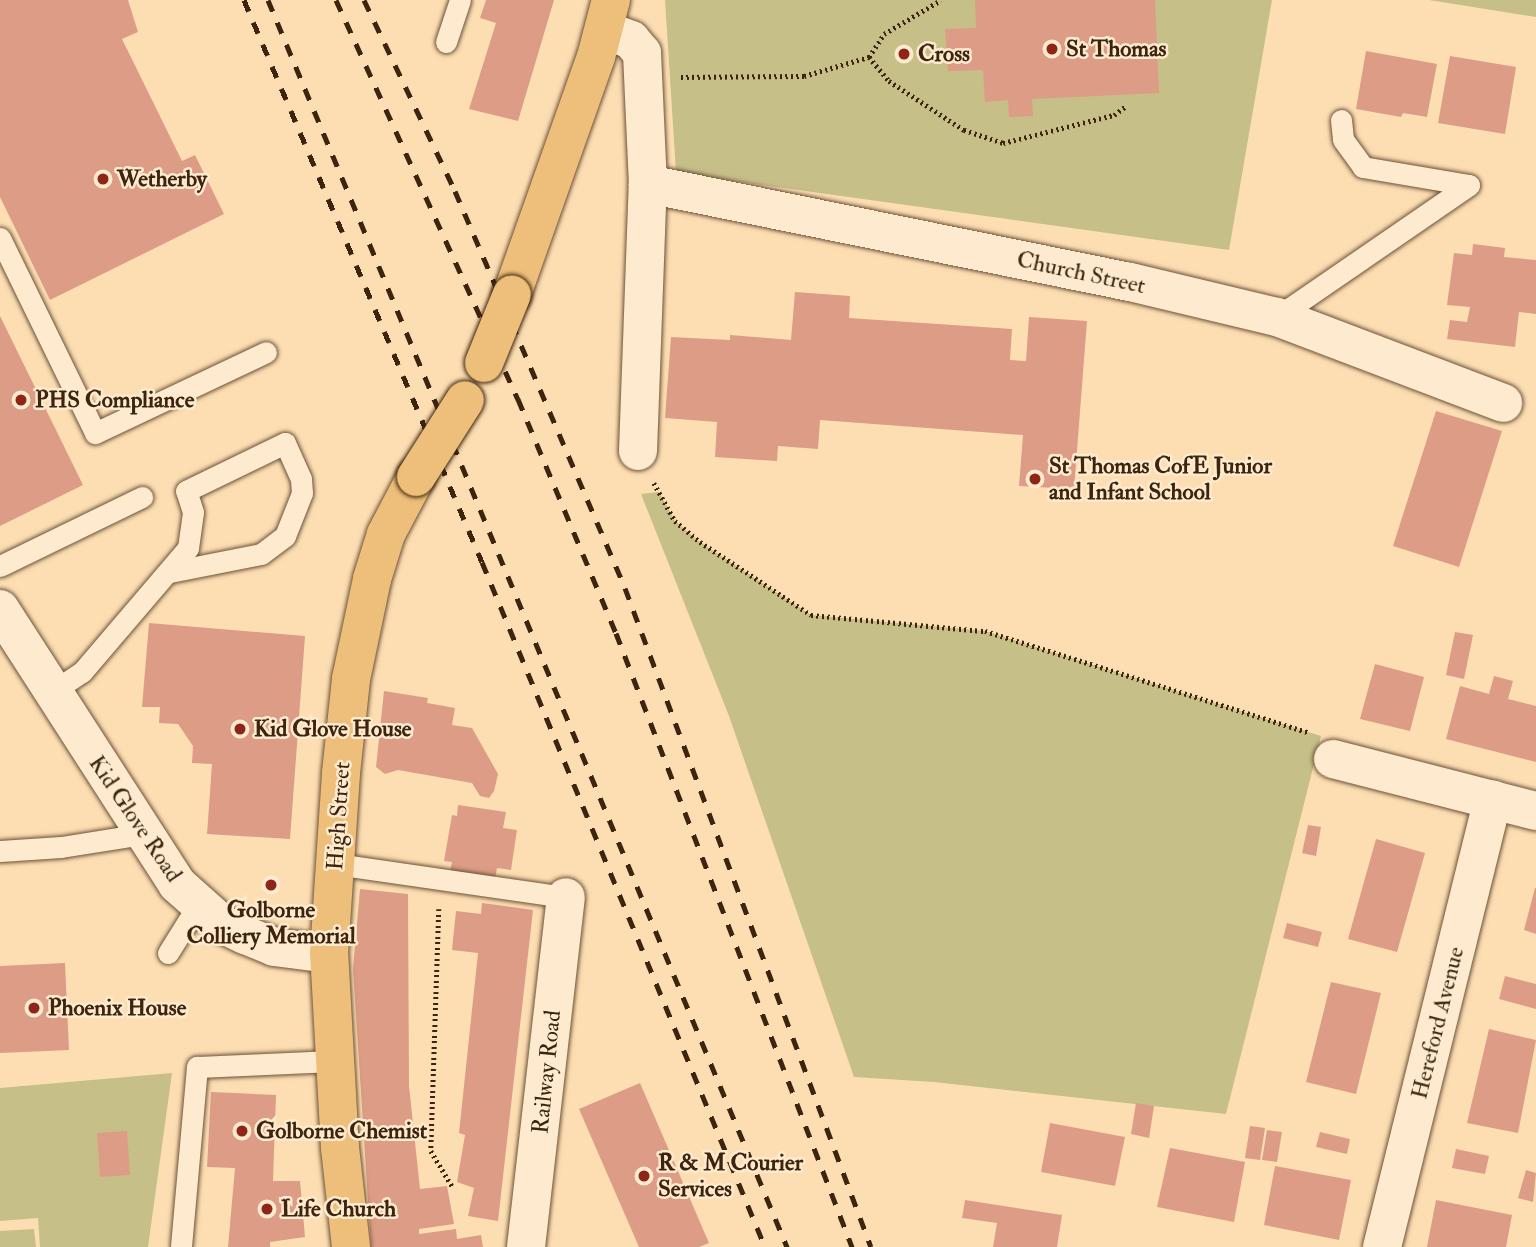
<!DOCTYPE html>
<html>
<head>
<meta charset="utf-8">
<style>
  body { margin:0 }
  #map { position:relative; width:1536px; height:1247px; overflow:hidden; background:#fddeb3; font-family:"IM FELL Double Pica",serif }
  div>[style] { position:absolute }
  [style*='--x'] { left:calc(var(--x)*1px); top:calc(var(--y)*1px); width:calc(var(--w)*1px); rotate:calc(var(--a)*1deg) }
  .green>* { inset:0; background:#c7bf88 }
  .building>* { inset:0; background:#dd9c85 }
  .path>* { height:4.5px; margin-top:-2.25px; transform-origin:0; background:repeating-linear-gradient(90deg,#3c240e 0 2px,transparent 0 5.5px) }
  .roads { filter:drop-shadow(0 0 2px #6c5237) drop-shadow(0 0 2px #6c5237) }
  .service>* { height:21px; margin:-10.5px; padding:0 10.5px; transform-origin:10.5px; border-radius:10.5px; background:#feeace }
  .minor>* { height:38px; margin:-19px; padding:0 19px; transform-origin:19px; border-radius:19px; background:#feeace }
  .primary>* { height:38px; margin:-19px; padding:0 19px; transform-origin:19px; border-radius:19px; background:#eebf7a }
  .rail>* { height:5px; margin-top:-2.5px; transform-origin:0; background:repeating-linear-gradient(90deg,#3c240e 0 12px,transparent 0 24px) }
  .bridges { filter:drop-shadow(0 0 2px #3c240e) drop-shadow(0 0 2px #3c240e) }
  .primary-bridge>* { height:38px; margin:-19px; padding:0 19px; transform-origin:19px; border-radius:19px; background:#eebf7a }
  .dots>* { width:19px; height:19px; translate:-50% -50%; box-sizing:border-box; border:4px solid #feeace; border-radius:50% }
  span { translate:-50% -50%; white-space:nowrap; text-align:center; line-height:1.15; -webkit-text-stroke:5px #feeace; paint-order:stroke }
  .poi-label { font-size:23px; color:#3c240e; font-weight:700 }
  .left { translate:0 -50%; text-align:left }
  .street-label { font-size:23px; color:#3c240e }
</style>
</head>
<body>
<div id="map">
  <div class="green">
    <div style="clip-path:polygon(665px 0,1272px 0,1229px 250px,676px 173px)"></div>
    <div style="clip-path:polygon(1429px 0,1536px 0,1536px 17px)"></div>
    <div style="clip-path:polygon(659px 492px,675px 521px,700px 542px,811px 615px,985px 631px,1321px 736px,1226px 1114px,934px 1082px,854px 1077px,729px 716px,641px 494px)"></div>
    <div style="clip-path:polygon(172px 1073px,148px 1247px,40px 1247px,38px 1218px,0 1221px,0 1088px)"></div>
    <div style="clip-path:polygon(34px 1229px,36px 1247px,0 1247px,0 1231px)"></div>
  </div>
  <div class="building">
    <div style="clip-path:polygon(0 0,128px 0,138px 32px,122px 39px,182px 161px,195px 155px,224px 214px,50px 300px,0 197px)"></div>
    <div style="clip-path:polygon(486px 0,554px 0,518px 121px,469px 109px,496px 23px,480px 18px)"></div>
    <div style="clip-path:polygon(975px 0,1155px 0,1159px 93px,1032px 99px,1033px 116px,1009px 117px,1008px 100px,985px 102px,983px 70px,948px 71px,945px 29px,976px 28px)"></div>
    <div style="clip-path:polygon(1366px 51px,1437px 64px,1427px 117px,1403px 113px,1401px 117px,1356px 109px)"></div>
    <div style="clip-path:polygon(1450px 56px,1516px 67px,1505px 134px,1438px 123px)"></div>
    <div style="clip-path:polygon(1473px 244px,1505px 248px,1504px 257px,1536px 260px,1536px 314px,1519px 312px,1515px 347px,1447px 339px,1450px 320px,1467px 322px,1470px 307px,1447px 305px,1454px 253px,1472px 255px)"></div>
    <div style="clip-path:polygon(795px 292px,850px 296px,849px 318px,1012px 329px,1010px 360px,1026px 361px,1029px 317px,1087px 321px,1074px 489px,1019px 486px,1023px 435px,820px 420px,818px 449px,778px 446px,777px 461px,715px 457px,717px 422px,665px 418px,671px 337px,730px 340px,730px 335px,791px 340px)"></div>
    <div style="clip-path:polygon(0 316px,83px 485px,0 526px)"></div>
    <div style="clip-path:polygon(1436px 411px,1502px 431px,1459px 567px,1393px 546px)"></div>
    <div style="clip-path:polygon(149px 623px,305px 636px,290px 839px,207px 834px,212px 764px,192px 763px,193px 746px,178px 724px,159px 723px,160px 707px,142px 707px)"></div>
    <div style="clip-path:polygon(1455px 632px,1473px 635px,1464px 679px,1446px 675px)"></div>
    <div style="clip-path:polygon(1375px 664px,1424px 677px,1410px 731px,1360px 719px)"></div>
    <div style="clip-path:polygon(1494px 676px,1513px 681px,1508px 699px,1536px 706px,1536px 762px,1446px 739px,1460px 686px,1489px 694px)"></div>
    <div style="clip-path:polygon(384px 691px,428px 698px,427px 703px,455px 708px,452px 725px,472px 728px,498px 774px,494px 791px,489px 798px,480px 796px,472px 783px,398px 770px,385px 774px,376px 767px)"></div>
    <div style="clip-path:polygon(458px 805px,506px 812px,503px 828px,517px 830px,511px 870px,497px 868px,495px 879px,450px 872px,452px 862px,444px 861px,452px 815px,457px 816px)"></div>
    <div style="clip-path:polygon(1308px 825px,1321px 827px,1316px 856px,1302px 853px)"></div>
    <div style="clip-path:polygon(1376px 839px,1425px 853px,1397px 952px,1348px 939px)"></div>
    <div style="clip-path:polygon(1535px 888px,1536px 888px,1536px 934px,1524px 930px)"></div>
    <div style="clip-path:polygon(360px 889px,408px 894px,409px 1086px,420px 1189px,447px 1186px,454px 1224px,419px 1229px,419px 1234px,456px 1229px,457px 1239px,481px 1235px,483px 1247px,371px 1247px,353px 969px)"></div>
    <div style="clip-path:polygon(482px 903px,533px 910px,498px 1221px,468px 1216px,474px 1188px,457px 1182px,465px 1135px,459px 1133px,478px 953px,452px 950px,456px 911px,481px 914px)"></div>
    <div style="clip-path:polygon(1287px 923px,1322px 932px,1318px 947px,1283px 938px)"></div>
    <div style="clip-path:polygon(65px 963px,69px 1050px,0 1053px,0 966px)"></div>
    <div style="clip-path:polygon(1505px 976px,1536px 984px,1536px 1009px,1499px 999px)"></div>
    <div style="clip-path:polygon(1331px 982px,1381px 993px,1356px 1094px,1306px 1082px)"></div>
    <div style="clip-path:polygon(1489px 1029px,1536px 1040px,1518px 1133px,1467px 1123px)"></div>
    <div style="clip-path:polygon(640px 1083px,709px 1243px,699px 1247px,639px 1247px,579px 1109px)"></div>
    <div style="clip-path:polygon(211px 1092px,276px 1095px,273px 1181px,300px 1181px,305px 1237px,270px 1242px,270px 1247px,228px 1247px,235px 1168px,207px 1167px)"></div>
    <div style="clip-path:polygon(1136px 1103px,1154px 1106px,1149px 1138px,1131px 1134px)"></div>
    <div style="clip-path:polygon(1050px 1123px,1125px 1137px,1115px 1186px,1041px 1172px)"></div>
    <div style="clip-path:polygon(1250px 1126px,1265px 1128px,1260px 1160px,1245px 1158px)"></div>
    <div style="clip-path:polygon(1267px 1130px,1282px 1132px,1277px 1162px,1262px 1160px)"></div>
    <div style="clip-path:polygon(127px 1131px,130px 1175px,100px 1177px,97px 1133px)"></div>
    <div style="clip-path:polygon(1320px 1132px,1350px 1139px,1347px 1154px,1316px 1147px)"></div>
    <div style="clip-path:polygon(1170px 1148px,1245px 1162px,1234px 1222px,1157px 1207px)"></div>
    <div style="clip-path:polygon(1456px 1149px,1489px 1156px,1485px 1174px,1452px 1168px)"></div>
    <div style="clip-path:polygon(1275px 1166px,1351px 1180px,1339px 1240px,1264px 1225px)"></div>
    <div style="clip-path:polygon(1526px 1170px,1536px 1173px,1533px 1202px,1518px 1198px)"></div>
    <div style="clip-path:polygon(965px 1200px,1062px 1215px,1057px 1247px,993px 1247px,997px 1223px,962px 1218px)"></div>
    <div style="clip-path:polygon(1436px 1200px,1512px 1215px,1506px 1247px,1427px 1247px)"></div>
  </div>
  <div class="path">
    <div style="--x:869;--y:57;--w:27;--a:-57"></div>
    <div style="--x:884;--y:34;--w:66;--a:-30.8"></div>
    <div style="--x:681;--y:77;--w:123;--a:-0.5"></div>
    <div style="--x:804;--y:76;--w:68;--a:-16.3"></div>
    <div style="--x:869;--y:57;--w:31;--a:50"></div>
    <div style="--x:889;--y:81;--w:90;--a:33.2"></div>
    <div style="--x:964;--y:130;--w:41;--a:18.4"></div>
    <div style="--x:1003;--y:143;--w:114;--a:-14.2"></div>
    <div style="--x:1114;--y:115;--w:15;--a:-37"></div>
    <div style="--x:654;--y:483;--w:43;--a:61.1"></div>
    <div style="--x:675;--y:521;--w:33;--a:40"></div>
    <div style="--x:700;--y:542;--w:133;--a:33.3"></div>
    <div style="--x:811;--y:615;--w:175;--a:5.3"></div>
    <div style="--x:985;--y:631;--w:338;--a:17.4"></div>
    <div style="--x:439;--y:909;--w:242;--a:91.9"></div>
    <div style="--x:431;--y:1151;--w:41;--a:59"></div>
  </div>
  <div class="roads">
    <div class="service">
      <div style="--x:446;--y:42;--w:44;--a:-71.6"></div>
      <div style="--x:0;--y:238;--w:217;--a:64"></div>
      <div style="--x:95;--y:433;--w:189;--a:-25.3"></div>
      <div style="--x:1277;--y:317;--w:233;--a:-34.5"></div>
      <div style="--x:1469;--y:185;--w:108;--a:-170.4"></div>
      <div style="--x:1363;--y:167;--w:34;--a:-126"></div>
      <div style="--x:1343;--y:139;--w:19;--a:-96"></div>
      <div style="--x:0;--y:566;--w:158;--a:-25.9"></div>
      <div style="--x:52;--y:692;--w:36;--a:-34"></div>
      <div style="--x:82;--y:672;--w:163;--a:-49.5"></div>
      <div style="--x:188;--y:548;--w:36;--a:-82"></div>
      <div style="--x:193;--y:512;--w:22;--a:-108"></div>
      <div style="--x:186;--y:491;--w:110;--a:-25.9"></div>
      <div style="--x:285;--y:443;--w:39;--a:66"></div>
      <div style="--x:301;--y:479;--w:14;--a:86"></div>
      <div style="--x:302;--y:493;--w:46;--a:111.6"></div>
      <div style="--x:285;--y:536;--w:30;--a:143"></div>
      <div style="--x:261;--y:554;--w:93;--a:168.8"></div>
      <div style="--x:0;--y:851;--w:61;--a:-3.8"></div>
      <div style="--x:61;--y:847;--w:82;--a:-9.1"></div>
      <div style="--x:336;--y:864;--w:232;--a:8.2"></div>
      <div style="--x:168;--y:953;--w:57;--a:-58"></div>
      <div style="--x:181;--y:1246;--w:180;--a:-84.9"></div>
      <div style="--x:197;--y:1067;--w:137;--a:-2.5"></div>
    </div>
    <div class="minor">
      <div style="--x:604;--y:30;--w:29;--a:20"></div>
      <div style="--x:631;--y:40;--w:17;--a:50"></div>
      <div style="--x:642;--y:53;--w:131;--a:87.4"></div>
      <div style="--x:648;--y:184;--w:492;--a:11.5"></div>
      <div style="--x:1130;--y:282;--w:151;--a:13.4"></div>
      <div style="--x:1277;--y:317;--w:242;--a:20.8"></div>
      <div style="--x:638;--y:451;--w:267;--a:-87.9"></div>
      <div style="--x:0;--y:609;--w:327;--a:57.2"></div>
      <div style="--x:177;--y:884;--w:60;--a:41.6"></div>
      <div style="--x:222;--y:924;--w:25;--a:26"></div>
      <div style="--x:245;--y:935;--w:31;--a:22"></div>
      <div style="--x:274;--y:947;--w:55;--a:7.3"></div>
      <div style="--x:1333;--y:759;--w:210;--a:14.4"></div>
      <div style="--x:526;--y:1247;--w:352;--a:-83.5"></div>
      <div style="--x:1382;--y:1247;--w:461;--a:-76.1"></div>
    </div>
    <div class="primary">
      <div style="--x:512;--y:294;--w:251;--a:-70.5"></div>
      <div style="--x:596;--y:57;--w:59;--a:-75.3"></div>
      <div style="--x:351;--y:1247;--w:100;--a:-96.3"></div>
      <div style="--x:340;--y:1148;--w:194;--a:-93.2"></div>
      <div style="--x:329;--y:954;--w:181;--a:-86.2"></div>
      <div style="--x:341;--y:773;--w:95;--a:-83.9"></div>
      <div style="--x:351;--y:679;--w:102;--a:-78.1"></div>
      <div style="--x:372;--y:579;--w:47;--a:-72.7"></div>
      <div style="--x:386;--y:534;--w:64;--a:-62.2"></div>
    </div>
  </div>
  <div class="rail">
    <div style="--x:244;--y:0;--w:610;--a:67.05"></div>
    <div style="--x:482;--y:562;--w:741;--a:67.55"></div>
    <div style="--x:268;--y:0;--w:1351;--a:67.4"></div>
    <div style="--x:336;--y:0;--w:439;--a:65.5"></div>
    <div style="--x:518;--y:399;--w:254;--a:67.3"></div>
    <div style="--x:616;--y:633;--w:658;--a:68.97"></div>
    <div style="--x:364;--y:0;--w:212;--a:64.5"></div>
    <div style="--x:455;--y:191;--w:432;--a:66.8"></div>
    <div style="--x:625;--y:588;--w:703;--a:69.53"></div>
  </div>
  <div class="bridges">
    <div class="primary-bridge">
      <div style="--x:484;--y:363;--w:74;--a:-67.9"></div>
      <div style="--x:416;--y:477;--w:91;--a:-57.5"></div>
    </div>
  </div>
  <div class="dots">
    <div style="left:1052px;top:49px;background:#8f2418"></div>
    <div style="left:904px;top:54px;background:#8f2418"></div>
    <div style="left:103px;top:179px;background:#8f2418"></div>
    <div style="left:21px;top:400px;background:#8f2418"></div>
    <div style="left:1035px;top:479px;background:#8f2418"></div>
    <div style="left:240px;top:729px;background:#8f2418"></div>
    <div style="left:271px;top:885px;background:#8f2418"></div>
    <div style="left:34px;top:1008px;background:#8f2418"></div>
    <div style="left:242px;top:1131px;background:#8f2418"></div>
    <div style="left:644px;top:1176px;background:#8f2418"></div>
    <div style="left:267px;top:1209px;background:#8f2418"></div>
  </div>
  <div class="poi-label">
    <span class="left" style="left:1066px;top:49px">St Thomas</span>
    <span class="left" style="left:918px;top:54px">Cross</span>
    <span class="left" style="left:117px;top:179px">Wetherby</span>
    <span class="left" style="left:35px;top:400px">PHS Compliance</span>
    <span class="left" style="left:1049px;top:479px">St Thomas CofE Junior<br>and Infant School</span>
    <span class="left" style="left:254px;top:729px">Kid Glove House</span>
    <span style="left:271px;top:923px">Golborne<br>Colliery Memorial</span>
    <span class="left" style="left:48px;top:1008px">Phoenix House</span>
    <span class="left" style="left:256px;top:1131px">Golborne Chemist</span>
    <span class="left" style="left:658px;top:1176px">R &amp; M Courier<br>Services</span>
    <span class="left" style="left:281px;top:1209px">Life Church</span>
  </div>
  <div class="street-label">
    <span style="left:1081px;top:273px;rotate:12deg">Church Street</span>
    <span style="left:339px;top:816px;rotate:-86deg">High Street</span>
    <span style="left:135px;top:819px;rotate:56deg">Kid Glove Road</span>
    <span style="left:1438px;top:1023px;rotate:-76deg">Hereford Avenue</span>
    <span style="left:547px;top:1072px;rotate:-84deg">Railway Road</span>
  </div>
</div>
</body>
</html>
